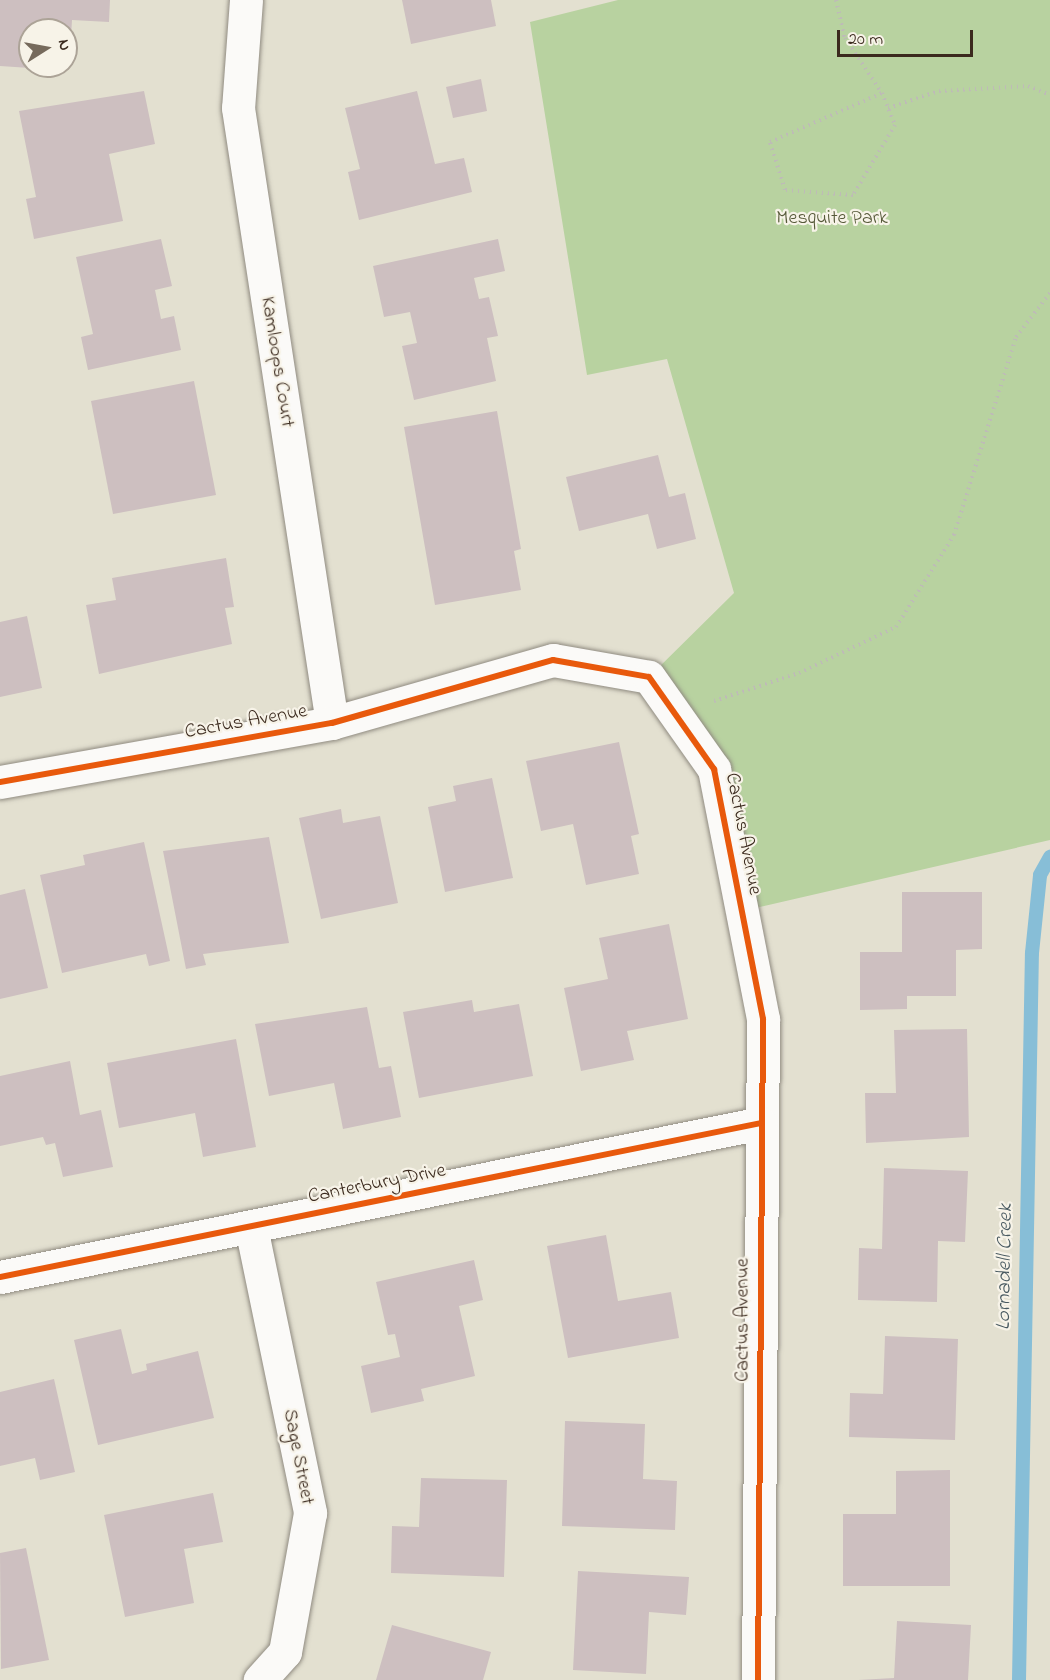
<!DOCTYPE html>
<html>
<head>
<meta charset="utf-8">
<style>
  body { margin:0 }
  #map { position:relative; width:1050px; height:1680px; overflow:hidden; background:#e3e0d0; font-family:"Indie Flower",sans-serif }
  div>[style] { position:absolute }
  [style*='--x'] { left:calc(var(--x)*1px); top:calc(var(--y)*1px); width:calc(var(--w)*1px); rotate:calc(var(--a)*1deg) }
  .green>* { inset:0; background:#b8d2a0 }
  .stream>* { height:14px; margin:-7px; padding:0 7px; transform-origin:7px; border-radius:7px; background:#87bed7 }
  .building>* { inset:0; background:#cdbfc0 }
  .path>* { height:4px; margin-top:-2px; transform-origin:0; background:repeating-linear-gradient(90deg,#bebbb7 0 1.5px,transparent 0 6px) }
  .roads { filter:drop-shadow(0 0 2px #908b81) drop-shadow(0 0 2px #908b81) }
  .minor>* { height:33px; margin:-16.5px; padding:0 16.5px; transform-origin:16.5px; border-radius:16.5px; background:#fbfaf8 }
  .cycleway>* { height:6px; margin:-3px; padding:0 3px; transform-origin:3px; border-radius:3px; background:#e8590c }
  span { translate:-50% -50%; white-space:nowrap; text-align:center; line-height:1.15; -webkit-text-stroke:4.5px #f7f3e8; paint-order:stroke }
  .park-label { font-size:20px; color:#565939 }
  .street-label { font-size:20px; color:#3b2a1e }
  .water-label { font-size:21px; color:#485960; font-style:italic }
  .north { position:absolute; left:18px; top:18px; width:60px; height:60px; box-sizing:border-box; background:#f7f3e8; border:2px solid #aca397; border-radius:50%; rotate:79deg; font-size:16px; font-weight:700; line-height:24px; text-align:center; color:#3b2a1e }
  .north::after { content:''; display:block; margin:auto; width:21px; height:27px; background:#766a5c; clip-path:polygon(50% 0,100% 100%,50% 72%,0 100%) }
  .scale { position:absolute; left:837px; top:30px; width:136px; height:27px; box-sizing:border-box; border:3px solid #3b2a1e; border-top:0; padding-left:8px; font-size:18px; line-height:21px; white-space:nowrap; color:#3b2a1e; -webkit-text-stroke:4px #f7f3e8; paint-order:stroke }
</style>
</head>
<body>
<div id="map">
  <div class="green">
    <div style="clip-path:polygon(618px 0,1050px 0,1050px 840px,742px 911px,714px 769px,649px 677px,734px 593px,667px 359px,587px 375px,530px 22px)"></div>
  </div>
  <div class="stream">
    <div style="--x:1019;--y:1680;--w:727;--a:-88.98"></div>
    <div style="--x:1032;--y:953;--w:78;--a:-84.1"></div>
    <div style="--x:1040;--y:875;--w:21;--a:-61"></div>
  </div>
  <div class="building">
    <div style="clip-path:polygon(0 0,110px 0,109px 22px,72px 20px,69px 70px,36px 68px,66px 66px,66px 30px,30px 30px,30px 68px,0 66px)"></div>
    <div style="clip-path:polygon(402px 0,491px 0,496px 26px,411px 44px)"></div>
    <div style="clip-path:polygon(481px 79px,487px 111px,453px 118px,446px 87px)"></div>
    <div style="clip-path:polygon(144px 91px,155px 144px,109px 154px,123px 221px,34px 239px,26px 199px,36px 197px,19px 111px)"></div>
    <div style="clip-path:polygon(417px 91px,435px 164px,464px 158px,472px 192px,359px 220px,348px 172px,360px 169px,345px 108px)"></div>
    <div style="clip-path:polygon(161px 239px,172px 286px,155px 290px,161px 319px,174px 316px,181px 350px,88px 370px,81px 337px,93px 334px,76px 257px)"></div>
    <div style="clip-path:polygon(498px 239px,505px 271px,474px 278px,479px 299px,489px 297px,498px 336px,487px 338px,496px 381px,414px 400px,402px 346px,417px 343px,410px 312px,384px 317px,373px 266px)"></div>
    <div style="clip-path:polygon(194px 381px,216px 495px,113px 514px,91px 401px)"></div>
    <div style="clip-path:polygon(497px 411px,521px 549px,514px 551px,521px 590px,435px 605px,404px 427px)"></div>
    <div style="clip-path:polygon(658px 455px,669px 497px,685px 493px,696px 539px,657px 549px,648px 514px,579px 531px,566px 477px)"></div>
    <div style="clip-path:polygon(226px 558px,234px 607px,225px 608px,232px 644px,99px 674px,86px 605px,116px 600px,112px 578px)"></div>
    <div style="clip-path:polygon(27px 616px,42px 688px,0 697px,0 622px)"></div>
    <div style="clip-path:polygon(619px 742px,639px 834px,631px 836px,639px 874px,586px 885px,573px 824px,541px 831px,526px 761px)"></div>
    <div style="clip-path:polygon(492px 778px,513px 878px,445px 892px,428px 807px,456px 801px,453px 786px)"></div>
    <div style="clip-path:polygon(341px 809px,343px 823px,380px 816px,398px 903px,321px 919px,299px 818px)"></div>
    <div style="clip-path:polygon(269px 837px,289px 943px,203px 954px,206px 965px,186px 969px,163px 851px)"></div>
    <div style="clip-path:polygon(144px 842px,170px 961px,149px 966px,146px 954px,62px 973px,40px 875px,85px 865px,83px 855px)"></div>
    <div style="clip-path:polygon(25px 889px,48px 988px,0 999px,0 895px)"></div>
    <div style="clip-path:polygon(902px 892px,982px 892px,982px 949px,956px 950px,956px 996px,907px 996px,907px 1009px,860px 1010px,860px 952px,902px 952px)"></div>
    <div style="clip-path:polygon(669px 924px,688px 1019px,627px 1031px,634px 1060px,581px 1071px,564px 988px,608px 979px,599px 938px)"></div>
    <div style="clip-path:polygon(472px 1000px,474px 1012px,519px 1004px,533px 1076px,419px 1098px,403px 1012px)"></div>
    <div style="clip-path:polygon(367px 1007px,379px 1068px,391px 1066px,401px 1117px,343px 1129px,334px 1083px,269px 1096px,255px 1024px)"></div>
    <div style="clip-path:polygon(967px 1029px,969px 1137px,866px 1143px,865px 1093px,896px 1093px,894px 1030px)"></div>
    <div style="clip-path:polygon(236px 1039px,256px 1147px,203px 1157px,195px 1113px,119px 1128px,107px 1063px)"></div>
    <div style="clip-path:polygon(70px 1061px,80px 1115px,101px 1110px,113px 1167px,63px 1177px,55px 1143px,46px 1145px,43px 1137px,0 1146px,0 1076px)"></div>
    <div style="clip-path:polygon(884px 1168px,968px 1171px,965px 1242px,938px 1241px,937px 1302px,858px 1300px,859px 1248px,882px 1249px)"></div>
    <div style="clip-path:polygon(606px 1235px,618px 1301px,671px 1292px,679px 1338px,568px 1358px,547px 1246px)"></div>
    <div style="clip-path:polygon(474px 1260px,483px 1300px,459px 1306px,475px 1376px,421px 1389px,424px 1401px,371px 1413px,361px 1366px,400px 1357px,395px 1334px,388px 1335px,376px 1282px)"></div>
    <div style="clip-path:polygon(121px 1329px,132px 1374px,147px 1370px,146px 1364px,198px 1351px,214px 1418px,98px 1445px,74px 1340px)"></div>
    <div style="clip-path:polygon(885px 1336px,958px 1339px,955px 1440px,849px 1437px,850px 1393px,883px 1394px)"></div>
    <div style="clip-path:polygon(54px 1379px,75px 1472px,40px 1480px,35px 1458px,0 1466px,0 1392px)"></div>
    <div style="clip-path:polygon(565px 1421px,645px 1424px,643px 1479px,677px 1481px,675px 1530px,562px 1526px)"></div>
    <div style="clip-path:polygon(950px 1470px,950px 1586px,843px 1586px,843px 1514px,896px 1514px,896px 1471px)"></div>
    <div style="clip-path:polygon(421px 1478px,507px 1480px,504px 1577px,391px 1573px,392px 1526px,419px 1527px)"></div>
    <div style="clip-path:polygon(213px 1493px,223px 1542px,184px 1549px,194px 1603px,125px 1617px,104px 1515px)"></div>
    <div style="clip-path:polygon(26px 1548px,49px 1660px,1px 1669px,0 1553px)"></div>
    <div style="clip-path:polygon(578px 1571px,689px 1577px,686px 1615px,649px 1612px,646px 1674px,573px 1670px)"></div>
    <div style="clip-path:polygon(897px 1621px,971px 1625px,968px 1680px,858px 1680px,894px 1678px)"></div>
    <div style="clip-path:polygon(392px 1625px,491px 1652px,483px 1680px,376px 1680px)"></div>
  </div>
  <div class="path">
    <div style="--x:836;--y:0;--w:39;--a:77"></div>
    <div style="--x:845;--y:38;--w:66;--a:56.1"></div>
    <div style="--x:882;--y:93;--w:35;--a:68"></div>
    <div style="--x:895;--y:125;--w:82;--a:121"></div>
    <div style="--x:853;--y:195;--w:68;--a:-175.8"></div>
    <div style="--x:785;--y:190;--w:50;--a:-107.4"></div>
    <div style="--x:770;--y:142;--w:122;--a:-23.6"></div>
    <div style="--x:888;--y:108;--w:54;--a:-18.4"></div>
    <div style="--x:939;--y:91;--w:89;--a:-3.2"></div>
    <div style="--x:1028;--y:86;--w:24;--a:22"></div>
    <div style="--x:714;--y:701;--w:89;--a:-18.2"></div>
    <div style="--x:799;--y:673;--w:107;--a:-25.4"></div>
    <div style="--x:896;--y:627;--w:109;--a:-57.8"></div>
    <div style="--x:954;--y:535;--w:207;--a:-72.6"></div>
    <div style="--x:1016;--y:337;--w:56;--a:-52.3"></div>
  </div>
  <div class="roads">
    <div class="minor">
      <div style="--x:246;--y:0;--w:108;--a:94.2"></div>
      <div style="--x:238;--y:108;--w:622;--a:81.31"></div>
      <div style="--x:0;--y:782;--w:337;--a:-10.1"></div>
      <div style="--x:332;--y:723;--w:230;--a:-15.9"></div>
      <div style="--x:553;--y:660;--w:97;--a:10"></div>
      <div style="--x:649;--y:677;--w:113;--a:54.8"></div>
      <div style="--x:714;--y:769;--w:255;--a:78.9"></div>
      <div style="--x:763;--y:1019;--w:661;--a:90.43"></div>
      <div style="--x:251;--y:1227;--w:292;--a:78.3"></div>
      <div style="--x:310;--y:1513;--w:141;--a:100.2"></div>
      <div style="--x:285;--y:1652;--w:38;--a:132"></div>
      <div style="--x:0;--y:1277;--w:776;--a:-11.44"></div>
    </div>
  </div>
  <div class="cycleway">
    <div style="--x:0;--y:782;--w:337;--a:-10.1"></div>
    <div style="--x:332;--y:723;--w:230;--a:-15.9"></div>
    <div style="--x:553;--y:660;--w:97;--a:10"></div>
    <div style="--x:649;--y:677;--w:113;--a:54.8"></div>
    <div style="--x:714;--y:769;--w:255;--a:78.9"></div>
    <div style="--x:763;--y:1019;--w:661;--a:90.43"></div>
    <div style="--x:0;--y:1277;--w:776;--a:-11.44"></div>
  </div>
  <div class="park-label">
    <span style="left:832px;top:218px">Mesquite Park</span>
  </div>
  <div class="street-label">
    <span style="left:277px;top:362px;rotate:81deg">Kamloops Court</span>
    <span style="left:246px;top:722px;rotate:-10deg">Cactus Avenue</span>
    <span style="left:743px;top:834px;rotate:79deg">Cactus Avenue</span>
    <span style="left:377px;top:1184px;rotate:-11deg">Canterbury Drive</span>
    <span style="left:743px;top:1320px;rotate:-90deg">Cactus Avenue</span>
    <span style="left:298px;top:1457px;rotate:79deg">Sage Street</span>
  </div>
  <div class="water-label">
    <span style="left:1005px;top:1267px;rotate:-89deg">Lornadell Creek</span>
  </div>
  <div class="north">N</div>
  <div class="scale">20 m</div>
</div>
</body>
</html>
